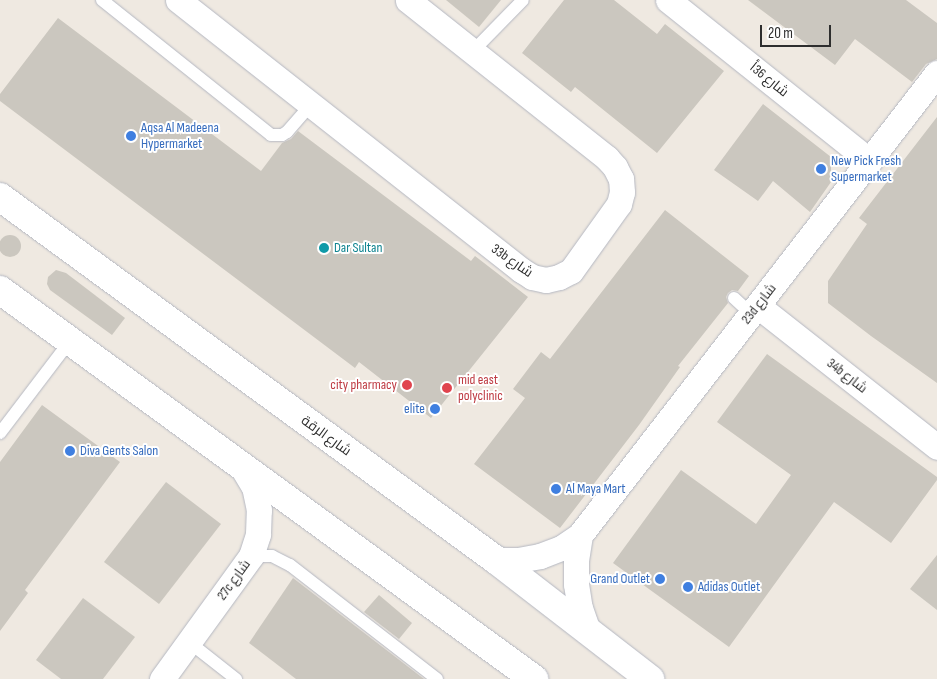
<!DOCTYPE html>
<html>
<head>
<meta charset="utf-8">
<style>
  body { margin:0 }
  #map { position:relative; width:937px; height:679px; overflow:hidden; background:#efe9e1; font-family:"Sofia Sans Condensed",Cairo,sans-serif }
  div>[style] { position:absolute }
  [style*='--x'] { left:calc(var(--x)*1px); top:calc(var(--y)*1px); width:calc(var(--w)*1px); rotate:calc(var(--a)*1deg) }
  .building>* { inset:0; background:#cbc7bf }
  .round { border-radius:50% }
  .roads { filter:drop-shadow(0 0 1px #b4b7c1) drop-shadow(0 0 1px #b4b7c1) }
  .service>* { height:12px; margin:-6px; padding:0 6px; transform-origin:6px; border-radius:6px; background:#fff }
  .minor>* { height:25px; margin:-12.5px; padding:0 12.5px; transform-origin:12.5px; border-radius:12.5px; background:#fff }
  .tertiary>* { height:28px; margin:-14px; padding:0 14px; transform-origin:14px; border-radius:14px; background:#fff }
  .dots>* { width:14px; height:14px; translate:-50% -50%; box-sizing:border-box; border:2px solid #fff; border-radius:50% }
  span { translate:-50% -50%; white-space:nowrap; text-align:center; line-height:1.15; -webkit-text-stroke:4px #fff; paint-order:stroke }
  .street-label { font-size:14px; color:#2e2e2e }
  .shop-label { font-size:14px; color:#366cbe }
  .left { translate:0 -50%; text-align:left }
  .right { translate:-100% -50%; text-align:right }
  .culture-label { font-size:14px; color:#0d838f }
  .health-label { font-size:14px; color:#be3a42 }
  .scale { position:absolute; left:760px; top:25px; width:71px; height:22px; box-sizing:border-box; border:2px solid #2e2e2e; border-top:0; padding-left:6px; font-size:15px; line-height:18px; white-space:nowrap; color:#2e2e2e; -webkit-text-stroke:4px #fff; paint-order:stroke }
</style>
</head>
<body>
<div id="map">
  <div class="building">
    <div style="clip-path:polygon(446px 0,501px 0,479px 27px)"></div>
    <div style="clip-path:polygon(564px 0,614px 0,657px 34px,665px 24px,724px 71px,657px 153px,575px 87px,571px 92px,522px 53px)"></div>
    <div style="clip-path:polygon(748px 0,906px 0,937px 23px,937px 59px,926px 64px,912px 82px,855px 39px,835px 65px)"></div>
    <div style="clip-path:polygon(58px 18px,261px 171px,282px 143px,291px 139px,298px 131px,471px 261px,475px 256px,528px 297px,431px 418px,359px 362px,355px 368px,0 101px,0 94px)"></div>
    <div style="clip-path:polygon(763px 104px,831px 157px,831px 182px,810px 212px,773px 181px,758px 201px,714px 170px)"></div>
    <div style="clip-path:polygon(937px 117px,937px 383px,871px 336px,828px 303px,828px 281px,867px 224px,859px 218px)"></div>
    <div style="clip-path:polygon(665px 210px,749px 276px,738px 291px,732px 290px,728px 293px,726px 297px,728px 303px,678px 366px,680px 367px,639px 425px,560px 528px,474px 464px,525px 398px,513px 389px,541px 352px,550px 359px)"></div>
    <div class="round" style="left:-1px;top:235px;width:22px;height:22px"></div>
    <div style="clip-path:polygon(56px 270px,66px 273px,125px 318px,112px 335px,50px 290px,47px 284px,48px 277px)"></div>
    <div style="clip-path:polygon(767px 354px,937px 477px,937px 480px,891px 543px,834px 502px,729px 647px,613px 563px,681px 470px,756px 524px,791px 475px,717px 422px)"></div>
    <div style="clip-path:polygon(42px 405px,120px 462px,25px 590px,28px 593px,0 631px,0 462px)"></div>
    <div style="clip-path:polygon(166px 482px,221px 524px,159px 604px,104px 562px)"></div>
    <div style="clip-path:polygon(937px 555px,937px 610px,910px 589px)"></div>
    <div style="clip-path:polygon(293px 578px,424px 679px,296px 679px,249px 643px)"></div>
    <div style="clip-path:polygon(379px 595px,412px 623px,399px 639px,364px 612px)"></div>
    <div style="clip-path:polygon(83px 598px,135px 637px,103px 679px,61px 679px,36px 660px)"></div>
  </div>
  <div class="roads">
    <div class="service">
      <div style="--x:102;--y:0;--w:216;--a:38.6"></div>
      <div style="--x:271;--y:135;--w:11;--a:0"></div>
      <div style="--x:282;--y:135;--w:6;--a:-31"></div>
      <div style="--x:287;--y:132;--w:37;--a:-49"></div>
      <div style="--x:473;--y:51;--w:71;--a:-45.6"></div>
      <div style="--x:734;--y:298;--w:23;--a:43"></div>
      <div style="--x:0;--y:433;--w:116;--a:-52.7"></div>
      <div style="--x:251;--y:556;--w:21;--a:0"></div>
      <div style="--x:272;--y:556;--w:20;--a:27"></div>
      <div style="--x:290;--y:565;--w:186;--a:37.8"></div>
      <div style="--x:189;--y:642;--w:60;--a:38.2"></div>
    </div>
    <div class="minor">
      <div style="--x:178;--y:0;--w:437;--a:38.2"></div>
      <div style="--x:521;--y:270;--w:13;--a:32"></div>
      <div style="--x:532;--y:277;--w:14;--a:12"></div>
      <div style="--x:546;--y:280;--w:13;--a:-13"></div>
      <div style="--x:559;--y:277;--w:13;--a:-27"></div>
      <div style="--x:571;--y:271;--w:82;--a:-54.4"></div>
      <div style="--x:619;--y:204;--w:12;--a:-76"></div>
      <div style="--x:622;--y:192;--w:13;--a:-94"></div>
      <div style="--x:621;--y:179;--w:13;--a:-117"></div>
      <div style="--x:615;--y:167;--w:12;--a:-132"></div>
      <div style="--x:607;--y:158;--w:254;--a:-141.6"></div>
      <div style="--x:668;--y:0;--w:258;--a:38.6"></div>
      <div style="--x:758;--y:306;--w:228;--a:38.2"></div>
      <div style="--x:580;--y:535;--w:24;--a:99"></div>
      <div style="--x:576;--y:559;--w:25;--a:90"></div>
      <div style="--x:576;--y:584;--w:24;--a:81"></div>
      <div style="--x:580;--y:608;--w:24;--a:71"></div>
      <div style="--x:496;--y:560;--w:22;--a:0"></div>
      <div style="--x:518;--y:560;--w:22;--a:-10"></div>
      <div style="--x:540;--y:556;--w:22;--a:-21"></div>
      <div style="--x:561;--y:548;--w:23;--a:-34"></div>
      <div style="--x:580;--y:535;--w:584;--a:-52.31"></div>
      <div style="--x:162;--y:679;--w:152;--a:-54.1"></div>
      <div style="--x:251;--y:556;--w:23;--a:-72"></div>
      <div style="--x:258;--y:534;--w:24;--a:-88"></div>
      <div style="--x:259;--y:510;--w:24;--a:-102"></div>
      <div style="--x:254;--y:487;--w:23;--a:-121"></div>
    </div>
    <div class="tertiary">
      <div style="--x:0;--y:197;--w:615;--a:36.2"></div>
      <div style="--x:496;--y:560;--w:195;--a:37.7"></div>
      <div style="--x:0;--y:290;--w:661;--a:36.07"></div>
    </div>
  </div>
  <div class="dots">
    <div style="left:131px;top:136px;background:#3f7fe0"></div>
    <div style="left:821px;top:169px;background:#3f7fe0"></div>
    <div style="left:324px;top:248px;background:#0f9aa8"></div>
    <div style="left:407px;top:385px;background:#e0444e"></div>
    <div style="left:447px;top:388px;background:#e0444e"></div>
    <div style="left:435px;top:409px;background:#3f7fe0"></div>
    <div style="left:70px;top:451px;background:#3f7fe0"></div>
    <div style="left:556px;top:489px;background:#3f7fe0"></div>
    <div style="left:660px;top:579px;background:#3f7fe0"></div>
    <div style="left:688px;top:587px;background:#3f7fe0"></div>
  </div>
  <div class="street-label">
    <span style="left:769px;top:80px;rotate:39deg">شارع 36أ</span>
    <span style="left:512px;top:261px;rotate:35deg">33b شارع</span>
    <span style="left:759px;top:304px;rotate:-52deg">23d شارع</span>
    <span style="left:847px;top:376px;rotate:38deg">34b شارع</span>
    <span style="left:326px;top:436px;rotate:36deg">شارع الرقة</span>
    <span style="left:234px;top:580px;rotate:-54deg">27c شارع</span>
  </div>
  <div class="shop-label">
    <span class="left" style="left:141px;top:136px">Aqsa Al Madeena<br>Hypermarket</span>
    <span class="left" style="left:831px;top:169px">New Pick Fresh<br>Supermarket</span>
    <span class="right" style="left:425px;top:409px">elite</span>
    <span class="left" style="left:80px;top:451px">Diva Gents Salon</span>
    <span class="left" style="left:566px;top:489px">Al Maya Mart</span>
    <span class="right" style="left:650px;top:579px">Grand Outlet</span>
    <span class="left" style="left:698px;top:587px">Adidas Outlet</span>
  </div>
  <div class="culture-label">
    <span class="left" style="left:334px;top:248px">Dar Sultan</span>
  </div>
  <div class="health-label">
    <span class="left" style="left:458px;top:388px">mid east<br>polyclinic</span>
    <span class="right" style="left:397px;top:385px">city pharmacy</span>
  </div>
  <div class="scale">20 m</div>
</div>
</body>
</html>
